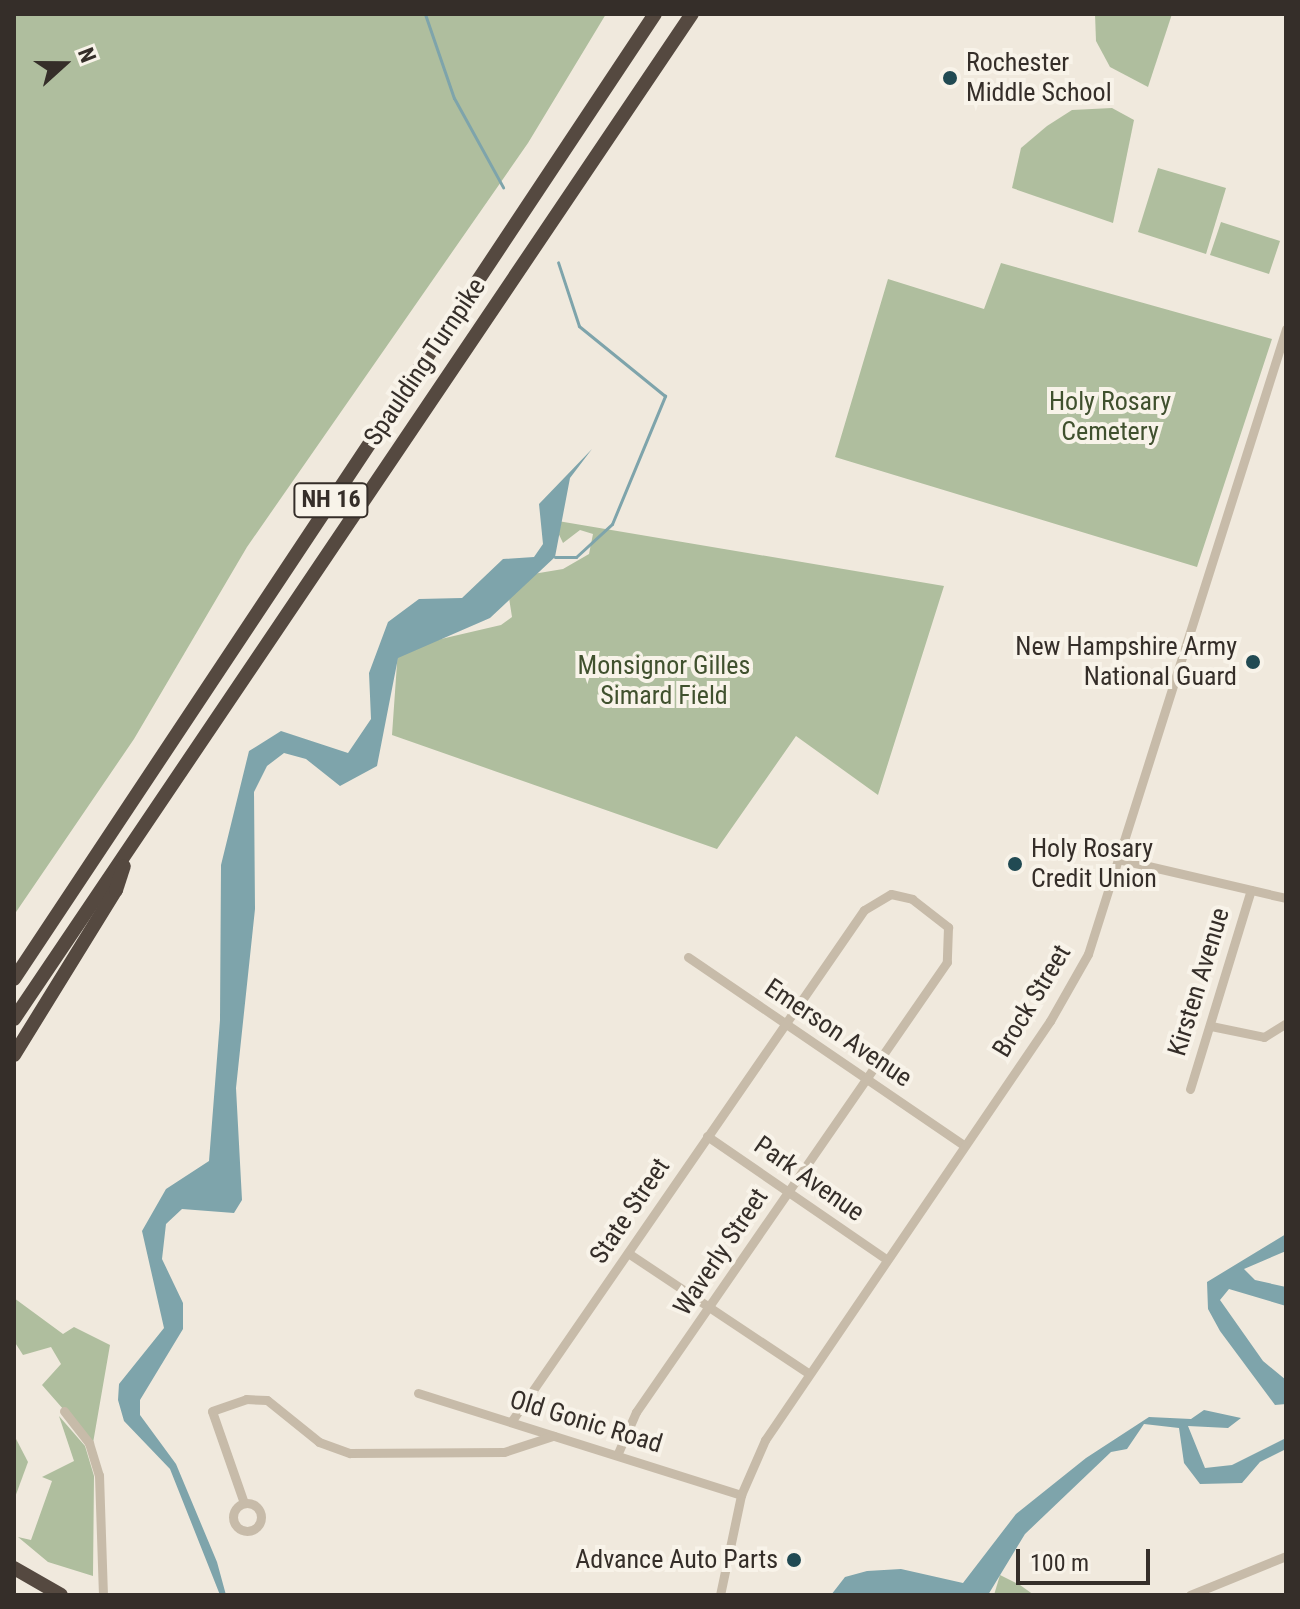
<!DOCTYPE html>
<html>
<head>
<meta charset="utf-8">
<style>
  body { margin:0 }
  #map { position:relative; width:1300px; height:1609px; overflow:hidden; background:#f0e9dd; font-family:"Roboto Condensed",sans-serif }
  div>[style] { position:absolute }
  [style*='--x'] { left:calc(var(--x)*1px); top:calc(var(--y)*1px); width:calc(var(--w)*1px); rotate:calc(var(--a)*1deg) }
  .green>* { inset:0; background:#afbe9e }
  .water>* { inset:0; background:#7ea4ab }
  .stream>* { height:3px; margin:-1.5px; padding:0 1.5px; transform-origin:1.5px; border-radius:1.5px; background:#7ea4ab }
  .minor>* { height:9px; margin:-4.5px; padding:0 4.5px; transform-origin:4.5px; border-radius:4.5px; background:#c7bba9 }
  .minor>.ring { margin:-4.5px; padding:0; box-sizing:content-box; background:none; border:9px solid #c7bba9; border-radius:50% }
  .highway>* { height:14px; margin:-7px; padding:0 7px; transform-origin:7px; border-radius:7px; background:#554940 }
  .dots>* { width:22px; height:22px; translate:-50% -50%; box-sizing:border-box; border:4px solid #f8f3e9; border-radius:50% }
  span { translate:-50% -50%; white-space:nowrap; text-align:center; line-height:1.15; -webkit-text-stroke:8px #f8f3e9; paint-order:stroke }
  .shield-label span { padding:2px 6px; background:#f8f3e9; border:2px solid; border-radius:6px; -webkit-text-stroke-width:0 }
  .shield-label { font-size:24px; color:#352e29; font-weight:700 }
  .poi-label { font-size:26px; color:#352e29 }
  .left { translate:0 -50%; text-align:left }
  .right { translate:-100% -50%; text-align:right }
  .street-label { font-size:26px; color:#352e29 }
  .park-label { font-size:26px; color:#40512e }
  .frame { position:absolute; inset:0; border:16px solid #352e29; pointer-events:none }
  .north { position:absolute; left:24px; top:24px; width:80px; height:80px; -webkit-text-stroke:6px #f8f3e9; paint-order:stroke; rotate:69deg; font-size:22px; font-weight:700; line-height:32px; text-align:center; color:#352e29 }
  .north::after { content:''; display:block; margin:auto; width:28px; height:36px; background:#352e29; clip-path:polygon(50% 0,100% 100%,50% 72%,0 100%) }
  .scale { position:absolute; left:1016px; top:1549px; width:134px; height:36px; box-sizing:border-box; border:4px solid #352e29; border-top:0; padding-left:10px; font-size:24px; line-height:28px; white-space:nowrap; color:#352e29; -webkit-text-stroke:6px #f8f3e9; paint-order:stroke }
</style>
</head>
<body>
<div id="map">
  <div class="green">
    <div style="clip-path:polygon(14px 14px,606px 14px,528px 143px,247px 547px,134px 739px,14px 915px)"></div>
    <div style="clip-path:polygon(1172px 14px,1148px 87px,1110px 67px,1096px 41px,1095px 14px)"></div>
    <div style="clip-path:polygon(1112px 108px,1134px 120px,1113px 223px,1012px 188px,1021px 148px,1047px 126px,1072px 110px)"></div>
    <div style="clip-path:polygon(1158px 168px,1226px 188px,1206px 254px,1138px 232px)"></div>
    <div style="clip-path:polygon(1221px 222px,1280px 241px,1269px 274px,1210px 255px)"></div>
    <div style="clip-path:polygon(1001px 263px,1272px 339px,1197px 567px,835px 457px,888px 279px,984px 309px)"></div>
    <div style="clip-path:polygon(552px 520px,944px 586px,878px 795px,796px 736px,717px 849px,392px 735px,398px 649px,501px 625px,512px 617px,509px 598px,521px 576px,563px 569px,589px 554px,593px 534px,580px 530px,563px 543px)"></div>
    <div style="clip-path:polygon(14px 1298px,63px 1334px,74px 1327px,110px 1345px,93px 1443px,42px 1385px,61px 1364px,51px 1347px,23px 1355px,14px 1341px)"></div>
    <div style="clip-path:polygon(59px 1416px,85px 1446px,94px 1476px,93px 1576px,48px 1562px,18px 1537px,31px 1540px,52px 1481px,42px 1477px,74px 1461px)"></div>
    <div style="clip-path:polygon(14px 1435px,28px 1462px,14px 1500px)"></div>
    <div style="clip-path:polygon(1000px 1575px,1020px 1585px,1034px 1595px,994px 1595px)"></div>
  </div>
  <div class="water">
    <div style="clip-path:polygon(592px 449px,570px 478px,555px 557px,490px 618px,398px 658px,377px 766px,340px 786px,306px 759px,284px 753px,267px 766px,254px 792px,255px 909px,236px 1088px,242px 1200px,234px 1213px,182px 1209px,166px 1224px,162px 1259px,183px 1303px,183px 1329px,140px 1400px,140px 1415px,176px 1464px,217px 1562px,226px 1595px,220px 1595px,170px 1469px,124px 1421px,118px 1400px,119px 1384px,164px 1328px,142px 1231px,166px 1189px,209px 1161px,220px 1020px,221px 865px,249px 751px,281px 731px,348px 753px,371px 719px,369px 673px,388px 622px,419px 599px,462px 598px,503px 559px,534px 557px,543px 544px,539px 504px)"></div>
    <div style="clip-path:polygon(1286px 1234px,1286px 1251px,1244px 1269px,1255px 1280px,1286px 1287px,1286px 1306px,1229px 1289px,1220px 1300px,1263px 1361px,1286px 1380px,1286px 1404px,1275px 1405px,1220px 1331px,1208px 1309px,1207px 1282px)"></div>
    <div style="clip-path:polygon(1204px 1410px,1241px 1418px,1228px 1428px,1188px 1426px,1205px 1468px,1232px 1465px,1286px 1438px,1286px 1449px,1260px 1462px,1242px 1483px,1200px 1484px,1184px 1463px,1179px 1428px,1144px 1424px,1127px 1449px,1111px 1452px,1025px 1534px,988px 1595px,831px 1595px,845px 1577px,867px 1571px,901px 1569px,963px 1583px,1016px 1514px,1086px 1458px,1149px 1417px,1191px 1419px)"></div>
  </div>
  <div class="stream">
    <div style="--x:425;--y:14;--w:89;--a:71"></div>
    <div style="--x:454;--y:98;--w:102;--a:61.2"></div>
    <div style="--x:555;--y:557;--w:21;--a:0"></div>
    <div style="--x:576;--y:557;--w:49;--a:-42.5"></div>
    <div style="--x:612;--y:524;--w:139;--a:-67.5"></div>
    <div style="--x:665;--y:396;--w:111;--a:-140.9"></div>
    <div style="--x:579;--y:326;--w:67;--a:-108.2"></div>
  </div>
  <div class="minor">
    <div style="--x:1118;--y:859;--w:172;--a:13.1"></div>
    <div style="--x:688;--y:957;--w:334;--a:34.3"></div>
    <div style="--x:1211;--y:1026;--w:54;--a:11.7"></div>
    <div style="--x:1264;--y:1037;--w:26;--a:-32"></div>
    <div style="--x:1190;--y:1089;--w:208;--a:-73"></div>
    <div style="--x:707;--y:1136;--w:217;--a:34.5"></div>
    <div style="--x:628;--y:1253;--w:216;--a:33.7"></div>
    <div style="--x:418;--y:1393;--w:339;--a:17.5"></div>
    <div style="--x:64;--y:1411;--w:41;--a:52"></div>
    <div style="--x:89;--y:1443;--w:34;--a:73"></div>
    <div style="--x:99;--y:1475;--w:120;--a:88.1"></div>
    <div style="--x:511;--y:1422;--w:622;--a:-55.42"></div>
    <div style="--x:864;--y:910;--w:31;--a:-31"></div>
    <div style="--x:891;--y:894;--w:22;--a:13"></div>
    <div style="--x:912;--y:899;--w:46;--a:37.9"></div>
    <div style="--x:948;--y:927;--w:35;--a:92"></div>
    <div style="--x:947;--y:962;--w:547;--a:124.65"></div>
    <div style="--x:636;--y:1412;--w:45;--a:113.7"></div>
    <div style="--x:244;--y:1503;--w:97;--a:-109.2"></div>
    <div style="--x:212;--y:1411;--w:36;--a:-19"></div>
    <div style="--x:246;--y:1399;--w:21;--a:3"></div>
    <div style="--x:267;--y:1400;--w:67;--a:38.9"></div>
    <div style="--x:319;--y:1442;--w:33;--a:20"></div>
    <div style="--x:350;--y:1453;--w:154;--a:-0.4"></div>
    <div style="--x:504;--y:1452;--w:52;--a:-18.1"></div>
    <div class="ring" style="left:233px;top:1503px;width:19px;height:19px"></div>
    <div style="--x:720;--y:1595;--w:102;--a:-78.1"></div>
    <div style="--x:741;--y:1495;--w:60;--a:-66.4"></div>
    <div style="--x:765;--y:1440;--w:507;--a:-55.78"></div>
    <div style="--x:1050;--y:1021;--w:77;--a:-60.4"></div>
    <div style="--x:1088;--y:954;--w:656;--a:-72.42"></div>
    <div style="--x:1190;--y:1595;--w:104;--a:-22.1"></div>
  </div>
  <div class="highway">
    <div style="--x:14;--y:979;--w:1158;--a:-56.41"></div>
    <div style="--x:14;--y:1019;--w:1212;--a:-56"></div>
    <div style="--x:14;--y:1055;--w:194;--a:-58.3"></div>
    <div style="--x:116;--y:890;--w:25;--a:-72"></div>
    <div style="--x:14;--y:1568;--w:54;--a:29.9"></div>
  </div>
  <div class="dots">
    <div style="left:950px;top:78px;background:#214a53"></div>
    <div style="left:1253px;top:662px;background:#214a53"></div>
    <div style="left:1015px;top:864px;background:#214a53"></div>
    <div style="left:794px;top:1560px;background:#214a53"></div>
  </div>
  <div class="shield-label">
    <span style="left:331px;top:500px">NH 16</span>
  </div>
  <div class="poi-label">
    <span class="left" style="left:966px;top:78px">Rochester<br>Middle School</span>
    <span class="right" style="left:1237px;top:662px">New Hampshire Army<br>National Guard</span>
    <span class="left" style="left:1031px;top:864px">Holy Rosary<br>Credit Union</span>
    <span class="right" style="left:778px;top:1560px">Advance Auto Parts</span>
  </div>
  <div class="street-label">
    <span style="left:425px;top:362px;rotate:-56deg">Spaulding Turnpike</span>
    <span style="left:1199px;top:982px;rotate:-73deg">Kirsten Avenue</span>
    <span style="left:1032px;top:1001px;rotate:-59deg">Brock Street</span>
    <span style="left:838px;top:1033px;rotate:34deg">Emerson Avenue</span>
    <span style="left:809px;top:1179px;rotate:35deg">Park Avenue</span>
    <span style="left:630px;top:1211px;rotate:-56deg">State Street</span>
    <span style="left:721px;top:1252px;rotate:-56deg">Waverly Street</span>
    <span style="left:586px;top:1422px;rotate:17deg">Old Gonic Road</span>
  </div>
  <div class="park-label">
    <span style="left:1110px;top:417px">Holy Rosary<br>Cemetery</span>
    <span style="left:664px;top:681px">Monsignor Gilles<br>Simard Field</span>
  </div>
  <div class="frame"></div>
  <div class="north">N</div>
  <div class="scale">100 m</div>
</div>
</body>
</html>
